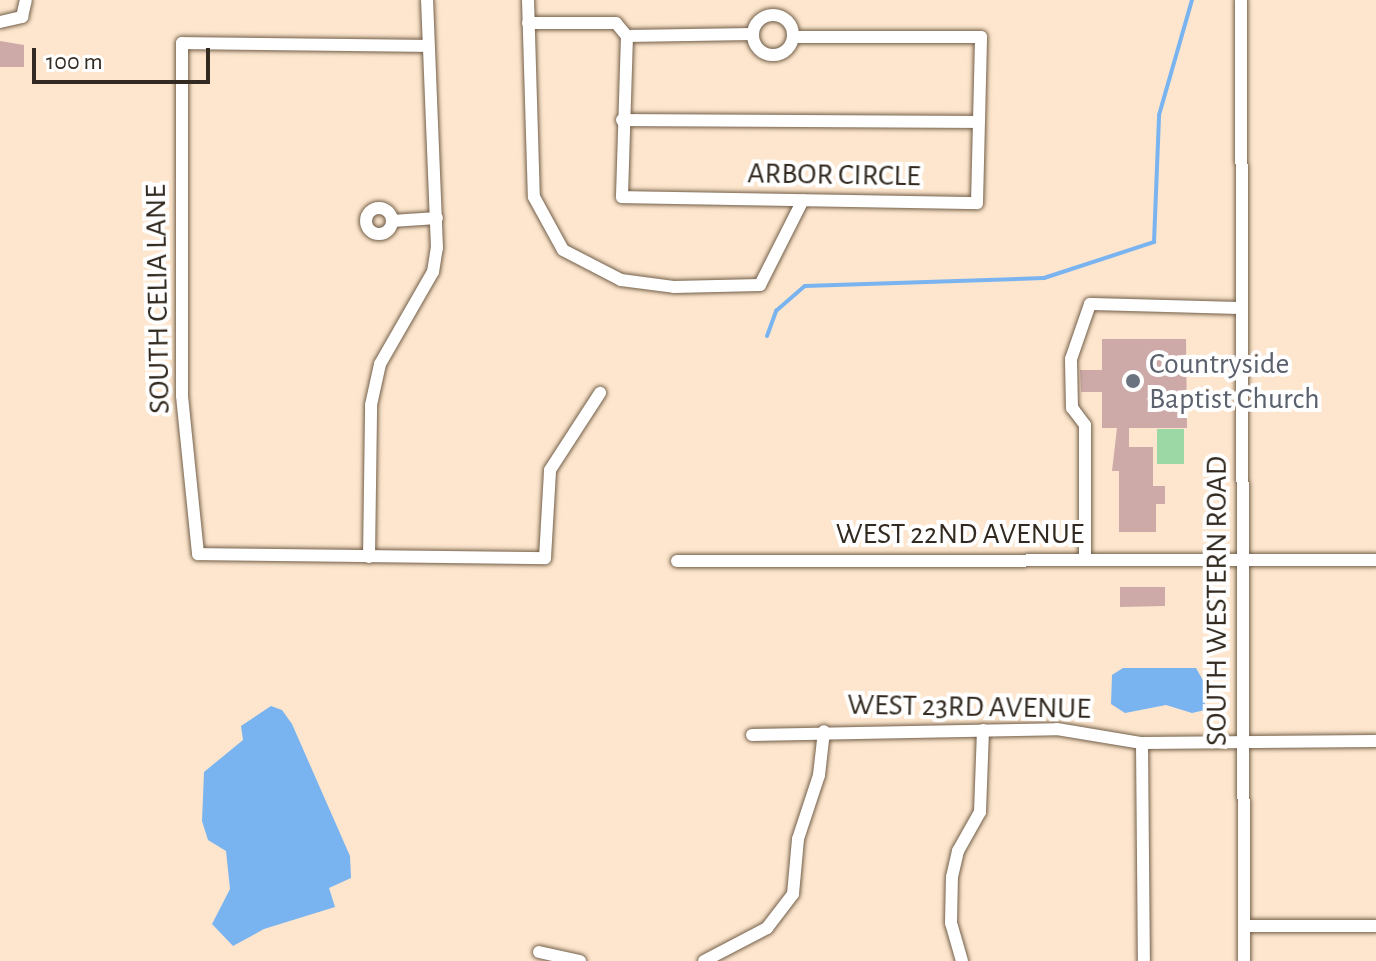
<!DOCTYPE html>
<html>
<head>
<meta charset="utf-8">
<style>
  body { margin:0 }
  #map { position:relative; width:1376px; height:961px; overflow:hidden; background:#fde6cd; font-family:"Alegreya Sans",sans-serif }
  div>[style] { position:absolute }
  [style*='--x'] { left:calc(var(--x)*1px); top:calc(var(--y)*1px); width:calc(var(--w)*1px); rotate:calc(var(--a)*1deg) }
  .green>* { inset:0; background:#9cd7a6 }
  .water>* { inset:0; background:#79b4f0 }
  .stream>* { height:4px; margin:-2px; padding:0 2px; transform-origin:2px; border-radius:2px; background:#79b4f0 }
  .building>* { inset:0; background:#cdaaa8 }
  .roads { filter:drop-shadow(0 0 2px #725e49) drop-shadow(0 0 2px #725e49) }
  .minor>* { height:12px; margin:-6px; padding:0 6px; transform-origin:6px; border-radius:6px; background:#fff }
  .minor>.ring { margin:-6px; padding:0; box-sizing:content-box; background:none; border:12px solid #fff; border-radius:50% }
  .dots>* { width:22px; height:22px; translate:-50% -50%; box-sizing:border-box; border:4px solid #fff; border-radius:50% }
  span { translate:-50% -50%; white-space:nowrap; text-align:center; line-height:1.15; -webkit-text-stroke:8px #fff; paint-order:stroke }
  .street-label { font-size:30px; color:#322a20 }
  .worship-label { font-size:30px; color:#5b616d }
  .left { translate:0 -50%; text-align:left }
  .scale { position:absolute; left:32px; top:48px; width:178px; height:36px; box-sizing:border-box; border:4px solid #322a20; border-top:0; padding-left:10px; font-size:24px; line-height:28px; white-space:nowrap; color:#322a20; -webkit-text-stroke:6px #fff; paint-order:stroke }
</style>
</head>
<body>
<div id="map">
  <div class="green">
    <div style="clip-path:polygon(1157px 429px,1184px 429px,1184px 464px,1157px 464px)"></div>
  </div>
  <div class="water">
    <div style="clip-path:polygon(1123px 668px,1196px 668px,1204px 682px,1205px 710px,1192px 713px,1166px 705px,1125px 713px,1111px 704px,1112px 675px)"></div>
    <div style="clip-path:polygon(271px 706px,282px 710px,292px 724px,350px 856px,351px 878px,329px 888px,335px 907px,264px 929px,233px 946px,212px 924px,230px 889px,226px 851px,208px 840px,202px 821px,204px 772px,243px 740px,241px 726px)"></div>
  </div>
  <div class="stream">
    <div style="--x:767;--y:336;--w:27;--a:-70"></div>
    <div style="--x:776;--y:311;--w:38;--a:-41"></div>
    <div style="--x:805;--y:286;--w:239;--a:-1.9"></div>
    <div style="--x:1044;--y:278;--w:116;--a:-18.1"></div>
    <div style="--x:1154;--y:242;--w:127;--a:-87.7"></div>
    <div style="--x:1159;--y:115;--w:120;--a:-74"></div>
  </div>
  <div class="building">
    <div style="clip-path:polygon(0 41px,24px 45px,24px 67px,0 67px)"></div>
    <div style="clip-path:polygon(1102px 339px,1186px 339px,1187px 428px,1129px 428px,1129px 447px,1153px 447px,1153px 486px,1165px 486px,1165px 504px,1156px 504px,1156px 532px,1119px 532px,1119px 471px,1112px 471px,1117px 428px,1102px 428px,1102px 392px,1081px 392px,1080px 370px,1102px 370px)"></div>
    <div style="clip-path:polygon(1120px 587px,1165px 587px,1165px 606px,1120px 607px)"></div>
  </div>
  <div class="roads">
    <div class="minor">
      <div style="--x:528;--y:0;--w:197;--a:88.3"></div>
      <div style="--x:534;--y:197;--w:60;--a:61.3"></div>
      <div style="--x:563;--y:250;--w:65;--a:27.3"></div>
      <div style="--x:621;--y:280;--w:53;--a:7.5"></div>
      <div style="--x:674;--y:287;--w:86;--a:-1.3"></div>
      <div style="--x:760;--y:285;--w:95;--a:-63.2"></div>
      <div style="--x:1241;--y:0;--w:961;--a:89.82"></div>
      <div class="ring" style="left:753px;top:15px;width:28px;height:28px"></div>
      <div style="--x:0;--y:22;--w:23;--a:-13"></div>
      <div style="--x:22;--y:17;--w:17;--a:-77"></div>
      <div style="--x:528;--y:23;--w:88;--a:0"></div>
      <div style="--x:616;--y:23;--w:17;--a:50"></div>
      <div style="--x:752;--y:34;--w:125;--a:179.1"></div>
      <div style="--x:627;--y:36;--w:161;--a:91.8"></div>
      <div style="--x:622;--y:197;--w:355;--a:1"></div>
      <div style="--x:977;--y:203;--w:166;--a:-88.6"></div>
      <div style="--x:981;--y:37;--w:188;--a:180"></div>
      <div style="--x:428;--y:46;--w:246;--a:-179.3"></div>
      <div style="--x:182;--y:43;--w:353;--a:90"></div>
      <div style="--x:182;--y:396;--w:159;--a:84.2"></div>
      <div style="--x:198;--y:554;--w:347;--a:0.7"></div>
      <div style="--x:545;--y:558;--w:88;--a:-86.7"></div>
      <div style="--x:550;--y:470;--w:92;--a:-57"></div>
      <div style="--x:622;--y:120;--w:357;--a:0.3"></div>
      <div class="ring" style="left:366px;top:208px;width:14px;height:14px"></div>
      <div style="--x:392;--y:221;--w:45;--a:-3.8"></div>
      <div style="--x:369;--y:557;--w:152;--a:-89.2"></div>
      <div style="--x:371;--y:405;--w:42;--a:-77.6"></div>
      <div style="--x:380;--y:364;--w:106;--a:-60.1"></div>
      <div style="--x:433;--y:272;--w:24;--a:-81"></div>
      <div style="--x:437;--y:248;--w:248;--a:-92.3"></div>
      <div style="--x:1085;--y:559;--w:134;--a:-90"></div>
      <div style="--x:1085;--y:425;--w:21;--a:-127"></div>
      <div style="--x:1072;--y:408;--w:49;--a:-91.2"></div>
      <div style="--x:1071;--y:359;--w:58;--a:-70.9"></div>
      <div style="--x:1090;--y:304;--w:152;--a:1.5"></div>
      <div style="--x:677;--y:561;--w:699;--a:-0.08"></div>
      <div style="--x:752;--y:735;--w:305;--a:-1.1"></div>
      <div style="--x:1057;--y:729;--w:86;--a:9.4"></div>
      <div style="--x:1142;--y:743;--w:234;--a:-0.5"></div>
      <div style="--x:1142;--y:743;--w:218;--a:89.5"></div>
      <div style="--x:1244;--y:926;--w:132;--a:0"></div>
      <div style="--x:539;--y:952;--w:42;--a:12.4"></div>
      <div style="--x:704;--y:961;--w:71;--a:-27.6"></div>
      <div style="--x:767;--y:928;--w:43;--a:-52.6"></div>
      <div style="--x:793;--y:894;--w:55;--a:-84.8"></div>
      <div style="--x:798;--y:839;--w:67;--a:-71.8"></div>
      <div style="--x:819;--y:775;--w:44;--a:-83.5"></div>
      <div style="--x:962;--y:961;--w:40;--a:-106"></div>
      <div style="--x:951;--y:923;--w:46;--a:-88.8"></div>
      <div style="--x:952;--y:877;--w:27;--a:-77"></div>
      <div style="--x:958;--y:851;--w:45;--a:-60.6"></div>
      <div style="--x:980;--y:812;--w:82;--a:-87.9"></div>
    </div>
  </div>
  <div class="dots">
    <div style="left:1133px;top:381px;background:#6b7280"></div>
  </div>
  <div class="street-label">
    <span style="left:834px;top:175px;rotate:1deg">ARBOR CIRCLE</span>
    <span style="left:158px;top:299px;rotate:-91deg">SOUTH CELIA LANE</span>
    <span style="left:960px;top:534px">WEST 22ND AVENUE</span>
    <span style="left:1217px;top:601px;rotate:-90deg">SOUTH WESTERN ROAD</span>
    <span style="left:969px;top:707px;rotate:1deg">WEST 23RD AVENUE</span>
  </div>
  <div class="worship-label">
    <span class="left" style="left:1149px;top:381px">Countryside<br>Baptist Church</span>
  </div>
  <div class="scale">100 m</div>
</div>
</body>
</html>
